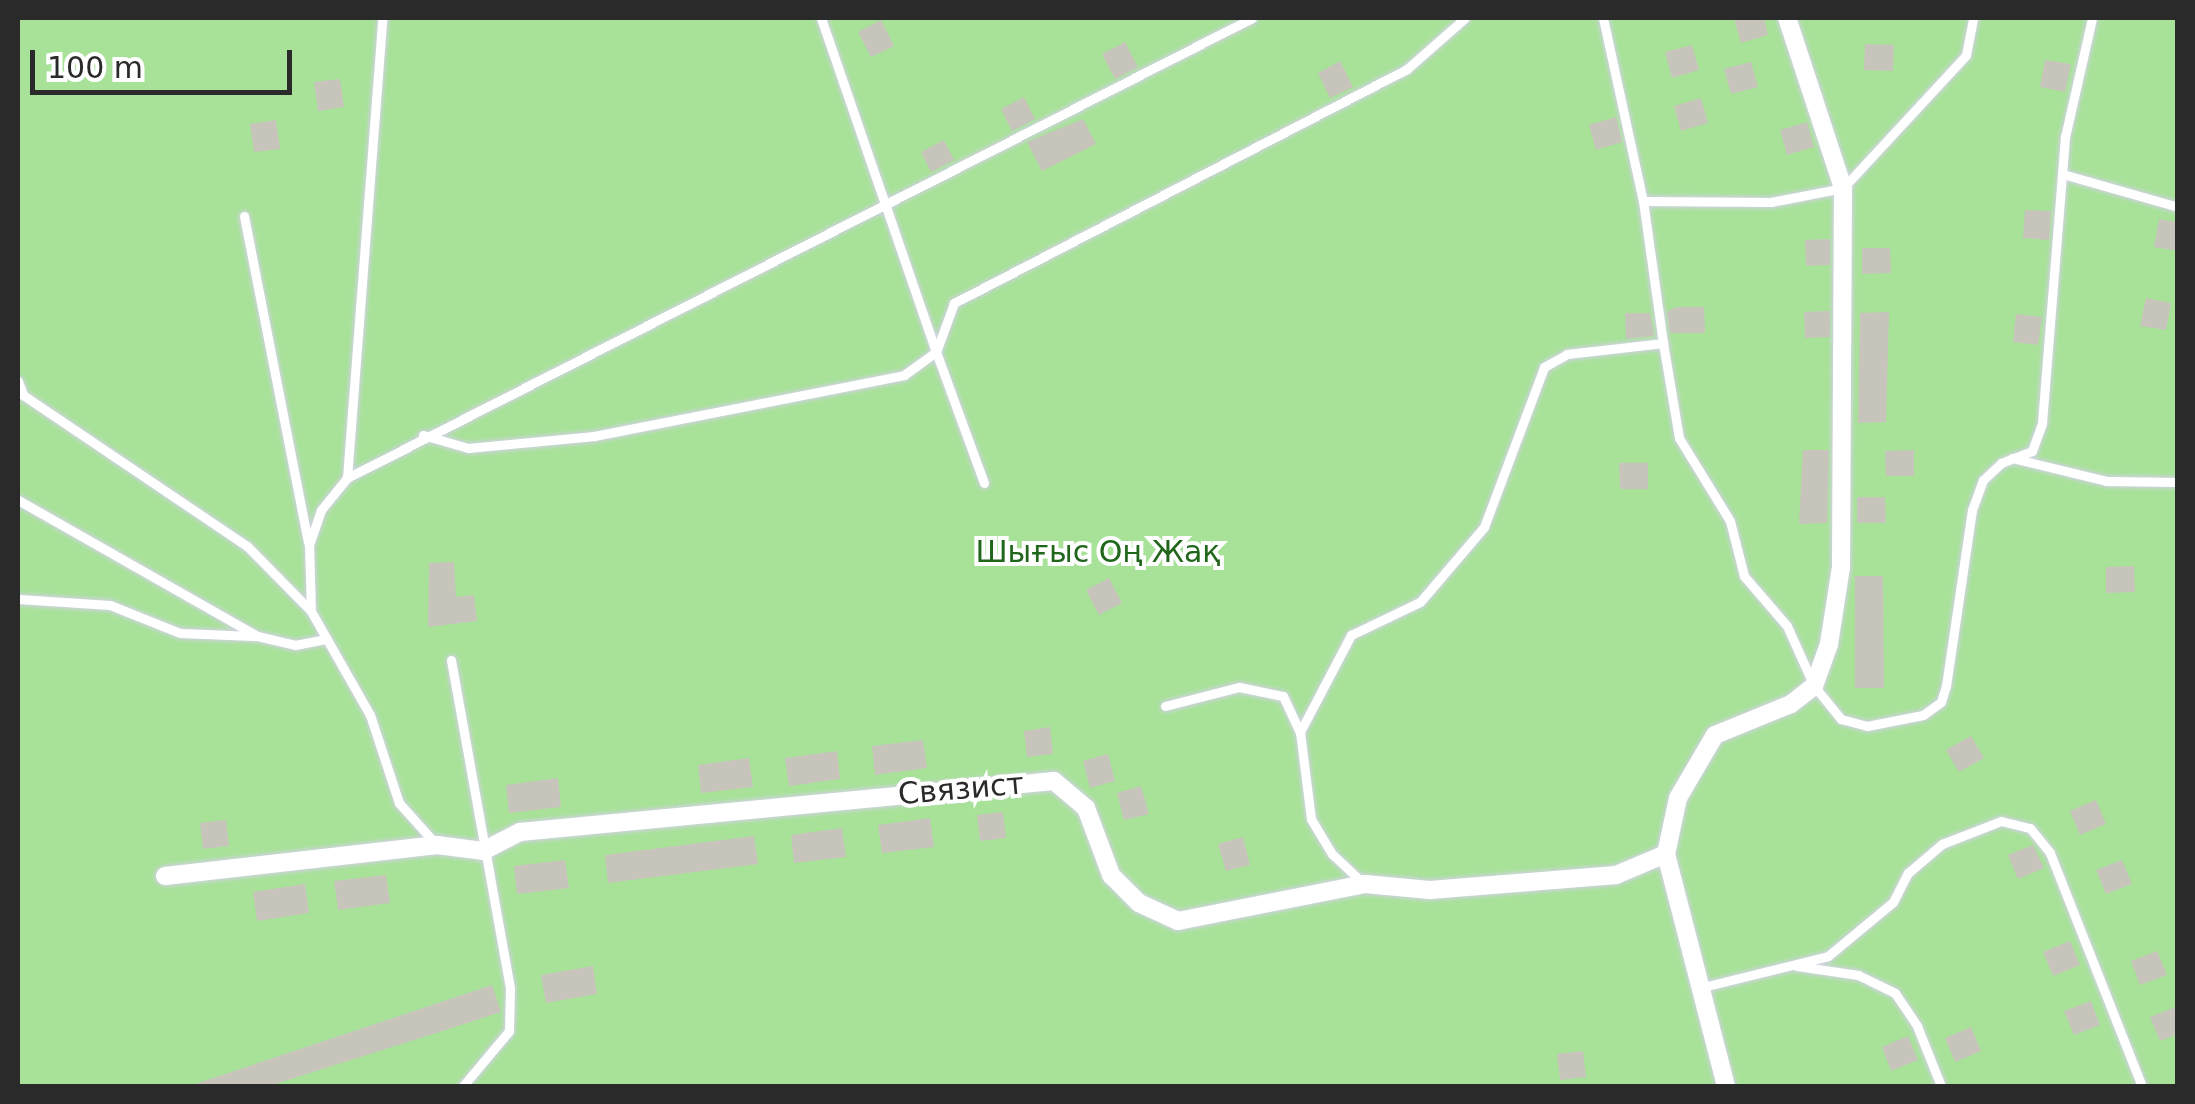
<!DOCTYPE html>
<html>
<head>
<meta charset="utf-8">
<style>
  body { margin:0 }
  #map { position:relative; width:2195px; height:1104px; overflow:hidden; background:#ece7dc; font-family:"DejaVu Sans",sans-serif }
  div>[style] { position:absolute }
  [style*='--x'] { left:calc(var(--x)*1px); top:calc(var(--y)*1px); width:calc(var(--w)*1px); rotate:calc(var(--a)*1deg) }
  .green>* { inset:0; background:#a8e299 }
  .building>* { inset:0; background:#c7c4bb }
  .roads { filter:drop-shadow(0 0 2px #d1d2e2) drop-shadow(0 0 2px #d1d2e2) }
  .lane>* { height:9px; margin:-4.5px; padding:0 4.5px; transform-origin:4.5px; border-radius:4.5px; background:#fff }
  .street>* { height:18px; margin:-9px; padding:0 9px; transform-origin:9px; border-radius:9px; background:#fff }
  span { translate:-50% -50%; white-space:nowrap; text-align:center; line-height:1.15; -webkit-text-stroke:8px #fff; paint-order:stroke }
  .park-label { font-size:30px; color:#20661b }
  .street-label { font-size:30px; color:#2a2a2a }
  .frame { position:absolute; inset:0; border:20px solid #2a2a2a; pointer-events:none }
  .scale { position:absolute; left:30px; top:50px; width:262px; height:45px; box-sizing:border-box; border:5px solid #2a2a2a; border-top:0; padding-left:12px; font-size:30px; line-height:35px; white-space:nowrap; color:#2a2a2a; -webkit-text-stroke:8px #fff; paint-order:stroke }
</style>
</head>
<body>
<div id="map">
  <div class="green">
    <div style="clip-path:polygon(18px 18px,2177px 18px,2177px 1086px,18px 1086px)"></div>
  </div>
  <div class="building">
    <div style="clip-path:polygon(1734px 18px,1764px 18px,1768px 35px,1741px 43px)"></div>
    <div style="clip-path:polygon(881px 20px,894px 46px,871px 57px,858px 32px)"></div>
    <div style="clip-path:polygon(1125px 42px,1138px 67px,1115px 79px,1102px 54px)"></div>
    <div style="clip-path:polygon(1865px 44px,1894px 45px,1893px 71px,1864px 70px)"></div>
    <div style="clip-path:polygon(1692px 45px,1699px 70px,1672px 78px,1665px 52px)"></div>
    <div style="clip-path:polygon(2045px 60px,2071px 64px,2065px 92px,2040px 87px)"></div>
    <div style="clip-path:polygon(1340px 61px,1353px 87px,1330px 98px,1318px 73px)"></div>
    <div style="clip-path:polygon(1751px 62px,1758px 87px,1731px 94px,1724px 69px)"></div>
    <div style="clip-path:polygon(340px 79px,344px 107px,318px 111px,314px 82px)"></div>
    <div style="clip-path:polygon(1024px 97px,1035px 119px,1012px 131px,1001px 109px)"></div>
    <div style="clip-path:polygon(1701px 98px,1708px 123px,1681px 131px,1674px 106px)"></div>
    <div style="clip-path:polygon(1616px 117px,1622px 142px,1596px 150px,1589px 125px)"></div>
    <div style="clip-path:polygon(1083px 119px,1096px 144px,1042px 171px,1027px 142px)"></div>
    <div style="clip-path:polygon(276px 120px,280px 149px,254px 152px,250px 124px)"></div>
    <div style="clip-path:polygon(1807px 122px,1814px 147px,1787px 155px,1780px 130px)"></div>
    <div style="clip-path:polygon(944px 140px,954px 160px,931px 172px,921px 152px)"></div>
    <div style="clip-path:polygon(2025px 210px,2051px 211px,2049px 240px,2023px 238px)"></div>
    <div style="clip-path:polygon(2159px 219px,2178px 222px,2178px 251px,2154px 247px)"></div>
    <div style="clip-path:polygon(1830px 239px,1830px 265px,1806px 266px,1805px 240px)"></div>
    <div style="clip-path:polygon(1862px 248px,1890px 248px,1891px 273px,1862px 274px)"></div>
    <div style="clip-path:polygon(2146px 298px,2171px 303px,2166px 330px,2140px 326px)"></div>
    <div style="clip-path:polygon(1676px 307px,1704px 307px,1705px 333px,1670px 333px,1667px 312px)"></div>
    <div style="clip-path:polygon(1830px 311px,1830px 337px,1805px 338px,1804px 312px)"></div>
    <div style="clip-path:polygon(1889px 312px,1886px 422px,1858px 423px,1860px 313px)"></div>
    <div style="clip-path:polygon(1625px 313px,1650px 313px,1654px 336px,1626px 339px)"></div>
    <div style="clip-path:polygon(2016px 314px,2042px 317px,2038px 345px,2013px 342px)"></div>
    <div style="clip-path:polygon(1803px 450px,1829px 450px,1827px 523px,1799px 524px)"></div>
    <div style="clip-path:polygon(1914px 450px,1914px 476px,1886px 476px,1885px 451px)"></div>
    <div style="clip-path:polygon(1619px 463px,1648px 463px,1648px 489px,1620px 489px)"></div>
    <div style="clip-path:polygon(1857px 497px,1885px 497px,1886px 523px,1857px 523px)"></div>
    <div style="clip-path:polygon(454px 562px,456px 597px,474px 595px,477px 621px,428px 627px,429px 563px)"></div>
    <div style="clip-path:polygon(2134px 566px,2135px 592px,2106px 593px,2106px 567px)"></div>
    <div style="clip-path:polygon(1855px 576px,1883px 576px,1884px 688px,1855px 688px)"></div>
    <div style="clip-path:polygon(1109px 578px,1122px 603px,1099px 615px,1086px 590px)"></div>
    <div style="clip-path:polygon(1050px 727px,1053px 754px,1027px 757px,1024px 731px)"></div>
    <div style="clip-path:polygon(1971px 736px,1984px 758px,1959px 772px,1946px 750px)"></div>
    <div style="clip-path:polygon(923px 740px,927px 768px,875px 775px,872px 746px)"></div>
    <div style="clip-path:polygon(837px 751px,840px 779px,789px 786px,785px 758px)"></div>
    <div style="clip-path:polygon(1108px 754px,1115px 781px,1090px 788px,1083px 761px)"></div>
    <div style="clip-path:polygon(749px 758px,753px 787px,701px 793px,698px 765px)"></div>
    <div style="clip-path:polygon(558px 778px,561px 807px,509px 813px,506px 785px)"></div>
    <div style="clip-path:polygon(1141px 786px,1149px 814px,1124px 820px,1117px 793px)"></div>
    <div style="clip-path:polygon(2096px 800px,2106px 824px,2080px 835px,2070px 811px)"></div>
    <div style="clip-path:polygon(1003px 812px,1006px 838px,980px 841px,977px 815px)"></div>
    <div style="clip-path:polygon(930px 818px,934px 847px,882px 853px,878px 825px)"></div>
    <div style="clip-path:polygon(226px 820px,229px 846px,203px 849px,200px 823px)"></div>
    <div style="clip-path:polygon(842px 828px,846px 857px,794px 863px,791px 835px)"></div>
    <div style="clip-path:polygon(754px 836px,758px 864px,608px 883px,605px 855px)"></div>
    <div style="clip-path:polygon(1243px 837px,1250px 865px,1226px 871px,1218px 844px)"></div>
    <div style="clip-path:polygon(2033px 845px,2044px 868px,2018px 879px,2008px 855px)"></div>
    <div style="clip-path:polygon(565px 860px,569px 888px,517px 894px,514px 866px)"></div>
    <div style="clip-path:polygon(2122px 860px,2132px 884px,2106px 894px,2096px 870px)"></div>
    <div style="clip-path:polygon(386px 875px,390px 903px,338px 910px,334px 881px)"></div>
    <div style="clip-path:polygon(305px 884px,309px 913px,257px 921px,253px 892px)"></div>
    <div style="clip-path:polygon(2070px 941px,2080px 965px,2053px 976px,2043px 952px)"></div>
    <div style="clip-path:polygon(2157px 951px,2167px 975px,2140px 985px,2131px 961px)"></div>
    <div style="clip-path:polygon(593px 966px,597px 994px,546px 1003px,541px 975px)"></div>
    <div style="clip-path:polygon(492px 985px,501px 1012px,452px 1028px,269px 1086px,189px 1086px)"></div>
    <div style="clip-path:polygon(2091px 1001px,2100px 1025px,2074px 1035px,2064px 1011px)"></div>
    <div style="clip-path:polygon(2178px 1006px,2178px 1034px,2160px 1041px,2150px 1017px)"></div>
    <div style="clip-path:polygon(1971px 1027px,1981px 1051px,1955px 1062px,1945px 1038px)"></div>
    <div style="clip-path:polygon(1908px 1036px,1918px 1060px,1891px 1071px,1882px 1047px)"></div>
    <div style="clip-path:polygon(1583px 1051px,1586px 1077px,1560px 1080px,1557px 1054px)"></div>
  </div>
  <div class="roads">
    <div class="lane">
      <div style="--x:1603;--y:18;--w:187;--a:77.7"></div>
      <div style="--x:2066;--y:175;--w:116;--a:15.9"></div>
      <div style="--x:244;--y:216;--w:332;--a:78.9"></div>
      <div style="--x:1663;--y:343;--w:96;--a:80.4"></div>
      <div style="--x:1679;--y:438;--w:97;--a:58.4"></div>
      <div style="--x:1730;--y:521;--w:57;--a:75.7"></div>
      <div style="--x:1744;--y:576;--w:66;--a:49.3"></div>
      <div style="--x:1787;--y:626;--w:66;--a:65.8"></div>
      <div style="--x:1814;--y:686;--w:43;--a:50.7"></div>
      <div style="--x:1841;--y:719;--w:27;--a:15"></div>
      <div style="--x:1867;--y:726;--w:57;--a:-11.1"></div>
      <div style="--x:1923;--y:715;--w:22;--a:-36"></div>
      <div style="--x:1941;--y:702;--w:17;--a:-73"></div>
      <div style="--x:1946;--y:686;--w:178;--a:-81.6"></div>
      <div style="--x:1972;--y:510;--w:32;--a:-70"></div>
      <div style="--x:1983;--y:480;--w:25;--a:-43"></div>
      <div style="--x:2001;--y:463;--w:33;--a:-21"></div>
      <div style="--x:2032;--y:451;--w:30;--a:-70"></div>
      <div style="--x:2042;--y:423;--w:287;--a:-85.4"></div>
      <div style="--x:2065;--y:137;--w:122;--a:-77.2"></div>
      <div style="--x:18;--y:381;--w:15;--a:70"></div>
      <div style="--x:23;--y:395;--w:270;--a:34"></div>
      <div style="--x:247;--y:546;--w:91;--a:45.4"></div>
      <div style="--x:423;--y:435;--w:47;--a:16.1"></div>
      <div style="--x:468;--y:448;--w:127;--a:-5.4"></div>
      <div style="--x:594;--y:436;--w:316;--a:-11.1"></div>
      <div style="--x:904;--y:375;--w:39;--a:-36"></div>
      <div style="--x:936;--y:352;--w:353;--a:-109"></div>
      <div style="--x:2012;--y:458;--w:97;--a:13.7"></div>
      <div style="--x:2106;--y:481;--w:72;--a:0.8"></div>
      <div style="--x:347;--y:478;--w:461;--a:-85.6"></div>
      <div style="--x:984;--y:483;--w:140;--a:-110.1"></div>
      <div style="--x:936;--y:352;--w:52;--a:-69.8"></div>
      <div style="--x:954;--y:303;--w:510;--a:-27.32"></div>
      <div style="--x:1407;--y:69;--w:77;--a:-41.3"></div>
      <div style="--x:18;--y:500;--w:275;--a:29.6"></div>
      <div style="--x:257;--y:636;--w:39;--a:13"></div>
      <div style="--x:295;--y:645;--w:31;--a:-11"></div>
      <div style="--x:18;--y:599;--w:92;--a:3.7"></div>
      <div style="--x:110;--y:605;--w:75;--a:21.8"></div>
      <div style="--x:180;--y:633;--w:74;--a:2.3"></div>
      <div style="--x:451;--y:660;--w:334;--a:79.8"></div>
      <div style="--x:510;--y:989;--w:42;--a:91.4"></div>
      <div style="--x:509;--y:1031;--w:72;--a:129.9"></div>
      <div style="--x:1165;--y:706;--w:76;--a:-14.4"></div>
      <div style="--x:1239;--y:687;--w:45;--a:11.6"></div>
      <div style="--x:1283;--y:696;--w:40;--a:65"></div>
      <div style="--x:435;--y:843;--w:54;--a:-132"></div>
      <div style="--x:399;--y:803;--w:93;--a:-108.2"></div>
      <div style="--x:370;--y:715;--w:120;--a:-119.6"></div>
      <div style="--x:311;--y:611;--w:66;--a:-91.7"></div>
      <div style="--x:309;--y:545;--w:37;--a:-71"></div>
      <div style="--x:321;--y:510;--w:41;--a:-50.9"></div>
      <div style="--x:347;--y:478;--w:1015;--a:-26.94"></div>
      <div style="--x:1362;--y:882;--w:41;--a:-137"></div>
      <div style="--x:1332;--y:854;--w:41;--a:-121"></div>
      <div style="--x:1311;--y:819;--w:88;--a:-97.2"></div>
      <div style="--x:1300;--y:732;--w:110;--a:-62.3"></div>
      <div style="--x:1351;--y:635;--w:76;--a:-25.6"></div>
      <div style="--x:1420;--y:602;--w:99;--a:-49.5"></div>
      <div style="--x:1484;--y:527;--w:171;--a:-69.4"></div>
      <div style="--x:1544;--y:367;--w:26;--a:-29"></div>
      <div style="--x:1567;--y:354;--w:97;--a:-6.5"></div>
      <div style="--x:1663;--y:343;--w:143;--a:-98"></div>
      <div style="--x:1643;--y:201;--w:128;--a:0.4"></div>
      <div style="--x:1771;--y:202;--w:73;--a:-11"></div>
      <div style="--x:1843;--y:188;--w:181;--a:-47.2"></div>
      <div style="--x:1966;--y:55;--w:38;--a:-79"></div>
      <div style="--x:1797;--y:966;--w:62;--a:8.4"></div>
      <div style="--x:1858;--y:975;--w:41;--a:25.9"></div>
      <div style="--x:1895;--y:993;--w:40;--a:56"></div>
      <div style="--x:1917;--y:1026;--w:65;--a:68.2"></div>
      <div style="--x:1699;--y:988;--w:133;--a:-13.9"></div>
      <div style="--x:1828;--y:956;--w:85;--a:-39.7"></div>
      <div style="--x:1893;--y:902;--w:33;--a:-63"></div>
      <div style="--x:1908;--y:873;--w:45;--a:-40.5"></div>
      <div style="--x:1942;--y:844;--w:63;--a:-21.3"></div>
      <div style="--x:2001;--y:821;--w:30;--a:14"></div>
      <div style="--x:2030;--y:828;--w:32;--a:51"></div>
      <div style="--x:2050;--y:853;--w:251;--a:68.5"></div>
    </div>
    <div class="street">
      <div style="--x:165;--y:876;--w:274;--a:-6.5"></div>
      <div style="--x:437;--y:845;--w:46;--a:7.4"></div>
      <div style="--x:483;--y:851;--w:42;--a:-27.2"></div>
      <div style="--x:520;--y:832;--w:536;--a:-5.46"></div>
      <div style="--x:1054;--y:781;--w:42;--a:40.2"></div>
      <div style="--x:1086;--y:808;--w:72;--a:69.5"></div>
      <div style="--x:1111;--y:875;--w:40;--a:45"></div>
      <div style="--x:1139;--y:903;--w:43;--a:24.8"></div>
      <div style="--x:1178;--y:921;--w:191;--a:-11.2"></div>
      <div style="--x:1365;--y:884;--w:65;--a:5.3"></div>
      <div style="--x:1430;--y:890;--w:187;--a:-4.6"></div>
      <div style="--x:1616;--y:875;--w:54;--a:-22.8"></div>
      <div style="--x:1726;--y:1086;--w:240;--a:-104.5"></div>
      <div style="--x:1666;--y:854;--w:57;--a:-77.9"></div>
      <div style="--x:1678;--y:798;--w:73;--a:-59.6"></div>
      <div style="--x:1715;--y:735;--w:82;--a:-22.2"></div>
      <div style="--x:1791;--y:704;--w:29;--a:-38"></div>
      <div style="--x:1814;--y:686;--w:45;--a:-70.3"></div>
      <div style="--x:1829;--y:644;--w:78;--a:-81.1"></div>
      <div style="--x:1841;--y:567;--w:379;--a:-89.7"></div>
      <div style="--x:1843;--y:188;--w:179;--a:-108.2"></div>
    </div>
  </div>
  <div class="park-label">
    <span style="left:1098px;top:552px">Шығыс Оң Жақ</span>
  </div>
  <div class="street-label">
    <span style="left:961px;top:789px;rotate:-5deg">Связист</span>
  </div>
  <div class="frame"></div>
  <div class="scale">100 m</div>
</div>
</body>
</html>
